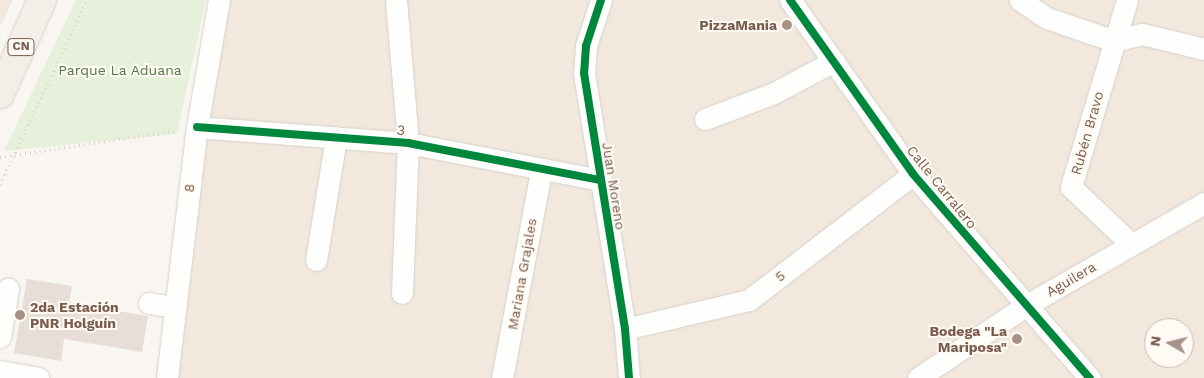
<!DOCTYPE html>
<html>
<head>
<meta charset="utf-8">
<style>
  body { margin:0 }
  #map { position:relative; width:1204px; height:378px; overflow:hidden; background:#f9f5f0; font-family:"Work Sans",sans-serif }
  div>[style] { position:absolute }
  [style*='--x'] { left:calc(var(--x)*1px); top:calc(var(--y)*1px); width:calc(var(--w)*1px); rotate:calc(var(--a)*1deg) }
  .residential>* { inset:0; background:#f2e8de }
  .green>* { inset:0; background:#e7f0db }
  .building>* { inset:0; background:#e6ded7 }
  .path>* { height:3px; margin-top:-1.5px; transform-origin:0; background:repeating-linear-gradient(90deg,#dcd5d0 0 1px,transparent 0 5px) }
  .roads { filter:drop-shadow(0 0 1px #d7d1cb) drop-shadow(0 0 1px #d7d1cb) }
  .minor>* { height:21px; margin:-10.5px; padding:0 10.5px; transform-origin:10.5px; border-radius:10.5px; background:#fefefd }
  .major>* { height:28px; margin:-14px; padding:0 14px; transform-origin:14px; border-radius:14px; background:#f3eee8 }
  .cycleway>* { height:8px; margin:-4px; padding:0 4px; transform-origin:4px; border-radius:4px; background:#00873e }
  .dots>* { width:14px; height:14px; translate:-50% -50%; box-sizing:border-box; border:2px solid #fffaf3; border-radius:50% }
  span { translate:-50% -50%; white-space:nowrap; text-align:center; line-height:1.15; -webkit-text-stroke:4px #fffaf3; paint-order:stroke }
  .shield-label span { padding:1px 4px; background:#fffaf3; border:1px solid; border-radius:4px; -webkit-text-stroke-width:0 }
  .shield-label { font-size:12px; color:#7a5c4d; font-weight:700 }
  .poi-label { font-size:14px; color:#7a5c4d; font-weight:700 }
  .right { translate:-100% -50%; text-align:right }
  .left { translate:0 -50%; text-align:left }
  .park-label { font-size:14px; color:#537a41 }
  .street-label { font-size:14px; color:#7a5c4d }
  .north { position:absolute; left:1144px; top:318px; width:50px; height:50px; box-sizing:border-box; background:#fffaf3; border:1px solid #cabbb1; border-radius:50%; rotate:278deg; font-size:14px; font-weight:700; line-height:20px; text-align:center; color:#7a5c4d }
  .north::after { content:''; display:block; margin:auto; width:18px; height:22px; background:#a69286; clip-path:polygon(50% 0,100% 100%,50% 72%,0 100%) }
</style>
</head>
<body>
<div id="map">
  <div class="residential">
    <div style="clip-path:polygon(0 0,13px 0,0 27px)"></div>
    <div style="clip-path:polygon(evenodd,219px 0,1204px 0,1204px 378px,156px 378px,194px 120px,219px 0,1154px 328px,1184px 328px,1184px 358px,1154px 358px,1154px 328px)"></div>
  </div>
  <div class="green">
    <div style="clip-path:polygon(76px 0,206px 0,177px 134px,4px 151px)"></div>
  </div>
  <div class="building">
    <div style="clip-path:polygon(27px 279px,72px 286px,69px 303px,148px 316px,142px 352px,64px 339px,61px 361px,14px 353px)"></div>
  </div>
  <div class="path">
    <div style="--x:0;--y:157;--w:177;--a:-8.5"></div>
    <div style="--x:0;--y:184;--w:204;--a:-64.7"></div>
  </div>
  <div class="roads">
    <div class="minor">
      <div style="--x:396;--y:0;--w:144;--a:85.2"></div>
      <div style="--x:408;--y:143;--w:150;--a:92.3"></div>
      <div style="--x:601;--y:0;--w:48;--a:108.1"></div>
      <div style="--x:586;--y:46;--w:27;--a:94"></div>
      <div style="--x:584;--y:73;--w:259;--a:80.9"></div>
      <div style="--x:625;--y:329;--w:49;--a:85.3"></div>
      <div style="--x:790;--y:0;--w:213;--a:54.7"></div>
      <div style="--x:913;--y:174;--w:270;--a:49.1"></div>
      <div style="--x:1020;--y:0;--w:32;--a:34"></div>
      <div style="--x:1047;--y:18;--w:71;--a:18.9"></div>
      <div style="--x:1114;--y:41;--w:29;--a:-14"></div>
      <div style="--x:1142;--y:34;--w:64;--a:13.6"></div>
      <div style="--x:1127;--y:0;--w:195;--a:106.7"></div>
      <div style="--x:1071;--y:187;--w:83;--a:43.5"></div>
      <div style="--x:705;--y:119;--w:74;--a:-20.6"></div>
      <div style="--x:774;--y:93;--w:68;--a:-28.1"></div>
      <div style="--x:197;--y:127;--w:212;--a:4.3"></div>
      <div style="--x:408;--y:143;--w:196;--a:10.9"></div>
      <div style="--x:316;--y:260;--w:124;--a:-80.7"></div>
      <div style="--x:149;--y:303;--w:25;--a:9"></div>
      <div style="--x:625;--y:329;--w:127;--a:-13.2"></div>
      <div style="--x:749;--y:300;--w:207;--a:-37.5"></div>
      <div style="--x:0;--y:337;--w:49;--a:-80.5"></div>
      <div style="--x:0;--y:371;--w:39;--a:10"></div>
      <div style="--x:167;--y:378;--w:253;--a:-83.2"></div>
      <div style="--x:197;--y:127;--w:129;--a:-80.2"></div>
      <div style="--x:502;--y:378;--w:211;--a:-79.3"></div>
      <div style="--x:918;--y:378;--w:129;--a:-33.9"></div>
      <div style="--x:1025;--y:306;--w:207;--a:-29.9"></div>
    </div>
    <div class="major">
      <div style="--x:0;--y:94;--w:103;--a:-65.9"></div>
    </div>
  </div>
  <div class="cycleway">
    <div style="--x:601;--y:0;--w:48;--a:108.1"></div>
    <div style="--x:586;--y:46;--w:27;--a:94"></div>
    <div style="--x:584;--y:73;--w:259;--a:80.9"></div>
    <div style="--x:625;--y:329;--w:49;--a:85.3"></div>
    <div style="--x:790;--y:0;--w:213;--a:54.7"></div>
    <div style="--x:913;--y:174;--w:270;--a:49.1"></div>
    <div style="--x:197;--y:127;--w:212;--a:4.3"></div>
    <div style="--x:408;--y:143;--w:196;--a:10.9"></div>
  </div>
  <div class="dots">
    <div style="left:787px;top:25px;background:#a69286"></div>
    <div style="left:20px;top:315px;background:#a69286"></div>
    <div style="left:1017px;top:339px;background:#a69286"></div>
  </div>
  <div class="shield-label">
    <span style="left:21px;top:47px">CN</span>
  </div>
  <div class="poi-label">
    <span class="right" style="left:777px;top:25px">PizzaMania</span>
    <span class="left" style="left:30px;top:315px">2da Estación<br>PNR Holguín</span>
    <span class="right" style="left:1007px;top:339px">Bodega "La<br>Mariposa"</span>
  </div>
  <div class="park-label">
    <span style="left:120px;top:70px">Parque La Aduana</span>
  </div>
  <div class="street-label">
    <span style="left:401px;top:130px;rotate:5deg">3</span>
    <span style="left:1087px;top:133px;rotate:-74deg">Rubén Bravo</span>
    <span style="left:614px;top:186px;rotate:81deg">Juan Moreno</span>
    <span style="left:942px;top:187px;rotate:51deg">Calle Carralero</span>
    <span style="left:189px;top:188px;rotate:-83deg">8</span>
    <span style="left:522px;top:274px;rotate:-80deg">Mariana Grajales</span>
    <span style="left:780px;top:276px;rotate:-38deg">5</span>
    <span style="left:1071px;top:279px;rotate:-30deg">Aguilera</span>
  </div>
  <div class="north">N</div>
</div>
</body>
</html>
